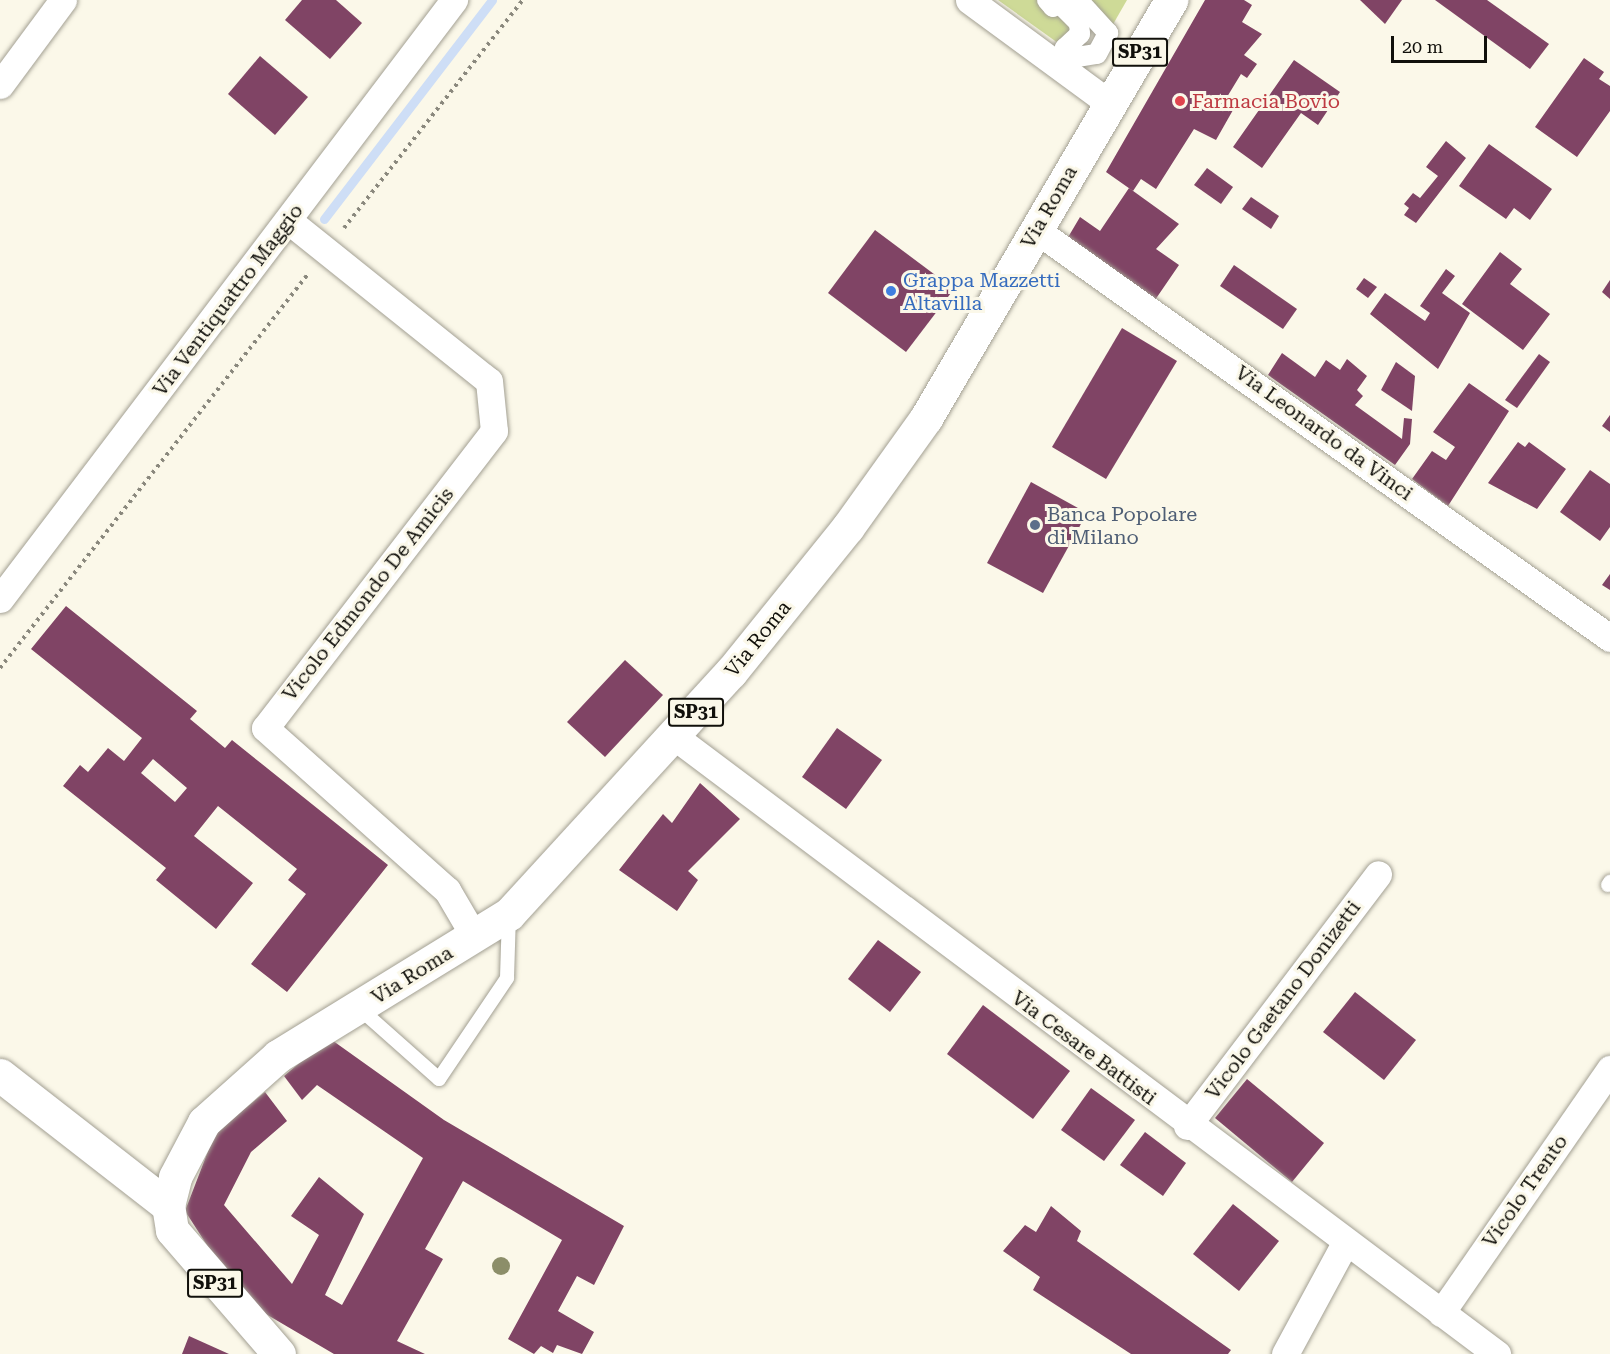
<!DOCTYPE html>
<html>
<head>
<meta charset="utf-8">
<style>
  body { margin:0 }
  #map { position:relative; width:1610px; height:1354px; overflow:hidden; background:#fbf8e9; font-family:"Roboto Serif",serif }
  div>[style] { position:absolute }
  [style*='--x'] { left:calc(var(--x)*1px); top:calc(var(--y)*1px); width:calc(var(--w)*1px); rotate:calc(var(--a)*1deg) }
  .green>* { inset:0; background:#ceda97 }
  .stream>* { height:9px; margin:-4.5px; padding:0 4.5px; transform-origin:4.5px; border-radius:4.5px; background:#cedef6 }
  .building>* { inset:0; background:#804465 }
  .path>* { height:4px; margin-top:-2px; transform-origin:0; background:repeating-linear-gradient(90deg,#8a887d 0 3px,transparent 0 7.5px) }
  .roads { filter:drop-shadow(0 0 2px #a3a093) drop-shadow(0 0 2px #a3a093) }
  .service>* { height:14px; margin:-7px; padding:0 7px; transform-origin:7px; border-radius:7px; background:#fff }
  .pedestrian>* { height:20px; margin:-10px; padding:0 10px; transform-origin:10px; border-radius:10px; background:#fff }
  .minor>* { height:27px; margin:-13.5px; padding:0 13.5px; transform-origin:13.5px; border-radius:13.5px; background:#fff }
  .tertiary>* { height:33px; margin:-16.5px; padding:0 16.5px; transform-origin:16.5px; border-radius:16.5px; background:#fff }
  .primary>* { height:33px; margin:-16.5px; padding:0 16.5px; transform-origin:16.5px; border-radius:16.5px; background:#fff }
  .trees>* { width:18px; height:18px; margin:-9px; border-radius:50%; background:#8c8e69 }
  .dots>* { width:16px; height:16px; translate:-50% -50%; box-sizing:border-box; border:3px solid #fbf8e9; border-radius:50% }
  span { translate:-50% -50%; white-space:nowrap; text-align:center; line-height:1.15; -webkit-text-stroke:6px #fbf8e9; paint-order:stroke }
  .shield-label span { padding:2px 4px; background:#fbf8e9; border:2px solid; border-radius:4px; -webkit-text-stroke-width:0 }
  .shield-label { font-size:18px; color:#11100b; font-weight:700 }
  .health-label { font-size:20px; color:#be3a42 }
  .left { translate:0 -50%; text-align:left }
  .street-label { font-size:20px; color:#11100b }
  .shop-label { font-size:20px; color:#366cbe }
  .service-label { font-size:20px; color:#4e5e75 }
  .scale { position:absolute; left:1391px; top:36px; width:96px; height:27px; box-sizing:border-box; border:3px solid #11100b; border-top:0; padding-left:8px; font-size:18px; line-height:21px; white-space:nowrap; color:#11100b; -webkit-text-stroke:4px #fbf8e9; paint-order:stroke }
</style>
</head>
<body>
<div id="map">
  <div class="green">
    <div style="clip-path:polygon(998px 0,1047px 0,1079px 23px,1065px 48px)"></div>
    <div style="clip-path:polygon(1078px 0,1127px 0,1108px 33px)"></div>
  </div>
  <div class="stream">
    <div style="--x:324;--y:219;--w:276;--a:-52.5"></div>
  </div>
  <div class="building">
    <div style="clip-path:polygon(302px 0,336px 0,362px 23px,330px 59px,285px 20px)"></div>
    <div style="clip-path:polygon(1205px 0,1244px 0,1252px 5px,1242px 22px,1262px 34px,1244px 55px,1257px 64px,1247px 78px,1241px 74px,1227px 97px,1237px 103px,1216px 140px,1194px 129px,1156px 189px,1141px 179px,1133px 191px,1106px 172px)"></div>
    <div style="clip-path:polygon(1360px 0,1402px 0,1385px 24px)"></div>
    <div style="clip-path:polygon(1435px 0,1487px 0,1549px 44px,1530px 69px)"></div>
    <div style="clip-path:polygon(260px 56px,308px 97px,275px 135px,228px 94px)"></div>
    <div style="clip-path:polygon(1584px 58px,1604px 72px,1599px 79px,1610px 86px,1610px 111px,1577px 157px,1535px 127px)"></div>
    <div style="clip-path:polygon(1294px 60px,1340px 92px,1318px 125px,1301px 113px,1262px 168px,1233px 147px)"></div>
    <div style="clip-path:polygon(1446px 141px,1466px 158px,1416px 223px,1404px 215px,1409px 208px,1404px 204px,1413px 193px,1420px 198px,1438px 176px,1426px 167px)"></div>
    <div style="clip-path:polygon(1489px 144px,1552px 189px,1530px 220px,1514px 208px,1506px 219px,1459px 186px)"></div>
    <div style="clip-path:polygon(1207px 168px,1233px 187px,1221px 204px,1194px 185px)"></div>
    <div style="clip-path:polygon(1129px 188px,1179px 224px,1156px 249px,1179px 265px,1155px 300px,1067px 239px,1080px 217px,1100px 231px)"></div>
    <div style="clip-path:polygon(1251px 197px,1279px 216px,1271px 229px,1242px 209px)"></div>
    <div style="clip-path:polygon(875px 230px,954px 289px,906px 352px,828px 293px)"></div>
    <div style="clip-path:polygon(1500px 252px,1522px 269px,1510px 284px,1550px 314px,1523px 350px,1462px 304px)"></div>
    <div style="clip-path:polygon(1234px 265px,1297px 309px,1283px 329px,1220px 286px)"></div>
    <div style="clip-path:polygon(1446px 269px,1455px 276px,1442px 293px,1470px 313px,1438px 369px,1370px 314px,1385px 293px,1425px 321px,1430px 313px,1420px 306px)"></div>
    <div style="clip-path:polygon(1364px 278px,1377px 287px,1368px 298px,1356px 289px)"></div>
    <div style="clip-path:polygon(1610px 280px,1610px 299px,1602px 292px)"></div>
    <div style="clip-path:polygon(1122px 328px,1177px 361px,1106px 479px,1052px 447px)"></div>
    <div style="clip-path:polygon(1282px 353px,1315px 377px,1326px 360px,1340px 370px,1347px 359px,1367px 376px,1357px 390px,1363px 396px,1355px 405px,1402px 439px,1404px 418px,1412px 419px,1410px 444px,1395px 465px,1268px 375px)"></div>
    <div style="clip-path:polygon(1539px 354px,1550px 362px,1517px 408px,1505px 400px)"></div>
    <div style="clip-path:polygon(1396px 362px,1415px 376px,1412px 411px,1381px 390px)"></div>
    <div style="clip-path:polygon(1469px 383px,1509px 411px,1448px 506px,1412px 479px,1432px 451px,1446px 460px,1455px 447px,1433px 432px)"></div>
    <div style="clip-path:polygon(1610px 415px,1610px 432px,1602px 426px)"></div>
    <div style="clip-path:polygon(1518px 442px,1525px 447px,1529px 442px,1566px 469px,1537px 509px,1488px 483px)"></div>
    <div style="clip-path:polygon(1590px 470px,1610px 484px,1610px 527px,1600px 541px,1560px 512px)"></div>
    <div style="clip-path:polygon(1031px 482px,1087px 513px,1043px 593px,987px 563px)"></div>
    <div style="clip-path:polygon(1610px 574px,1610px 590px,1602px 585px)"></div>
    <div style="clip-path:polygon(evenodd,66px 606px,197px 711px,190px 719px,225px 748px,232px 740px,388px 865px,287px 992px,251px 964px,306px 894px,288px 880px,297px 869px,218px 806px,194px 836px,253px 883px,216px 929px,156px 880px,166px 868px,63px 786px,80px 765px,88px 772px,108px 748px,124px 761px,142px 738px,31px 649px,66px 606px,153px 759px,187px 788px,175px 802px,141px 773px,153px 759px)"></div>
    <div style="clip-path:polygon(625px 660px,663px 695px,605px 757px,567px 722px)"></div>
    <div style="clip-path:polygon(837px 728px,882px 760px,846px 809px,802px 777px)"></div>
    <div style="clip-path:polygon(700px 783px,740px 819px,688px 871px,698px 880px,677px 911px,619px 870px,663px 814px,672px 823px)"></div>
    <div style="clip-path:polygon(878px 940px,921px 972px,890px 1012px,848px 979px)"></div>
    <div style="clip-path:polygon(1355px 992px,1416px 1040px,1384px 1080px,1323px 1032px)"></div>
    <div style="clip-path:polygon(983px 1005px,1070px 1071px,1033px 1119px,947px 1054px)"></div>
    <div style="clip-path:polygon(329px 1038px,444px 1120px,624px 1226px,594px 1285px,577px 1276px,558px 1311px,594px 1332px,582px 1354px,557px 1345px,553px 1353px,541px 1346px,534px 1354px,508px 1339px,562px 1240px,463px 1181px,425px 1249px,443px 1259px,397px 1341px,425px 1354px,334px 1354px,259px 1310px,223px 1270px,185px 1211px,215px 1133px,265px 1092px,287px 1121px,251px 1152px,224px 1205px,292px 1284px,319px 1235px,291px 1216px,319px 1177px,364px 1214px,325px 1295px,342px 1305px,423px 1158px,317px 1085px,302px 1100px,284px 1076px)"></div>
    <div style="clip-path:polygon(1247px 1079px,1324px 1143px,1292px 1182px,1215px 1118px)"></div>
    <div style="clip-path:polygon(1091px 1088px,1135px 1120px,1104px 1161px,1061px 1130px)"></div>
    <div style="clip-path:polygon(1145px 1132px,1186px 1163px,1163px 1196px,1120px 1165px)"></div>
    <div style="clip-path:polygon(1233px 1204px,1279px 1241px,1239px 1291px,1193px 1254px)"></div>
    <div style="clip-path:polygon(1051px 1206px,1081px 1231px,1077px 1241px,1231px 1350px,1228px 1354px,1131px 1354px,1033px 1290px,1040px 1277px,1003px 1251px,1025px 1225px,1036px 1232px)"></div>
    <div style="clip-path:polygon(189px 1336px,229px 1354px,182px 1354px)"></div>
  </div>
  <div class="path">
    <div style="--x:344;--y:228;--w:290;--a:-51.9"></div>
    <div style="--x:0;--y:668;--w:500;--a:-51.98"></div>
  </div>
  <div class="roads">
    <div class="service">
      <div style="--x:1608;--y:885;--w:4;--a:-56"></div>
      <div style="--x:359;--y:1008;--w:107;--a:41.6"></div>
      <div style="--x:439;--y:1079;--w:122;--a:-56"></div>
      <div style="--x:507;--y:978;--w:62;--a:-88.2"></div>
    </div>
    <div class="pedestrian">
      <div style="--x:1047;--y:0;--w:9;--a:49"></div>
      <div style="--x:1053;--y:7;--w:7;--a:-34"></div>
      <div style="--x:1059;--y:3;--w:28;--a:45"></div>
      <div style="--x:1079;--y:23;--w:11;--a:85"></div>
      <div style="--x:1080;--y:34;--w:21;--a:137"></div>
      <div style="--x:1065;--y:48;--w:15;--a:37"></div>
      <div style="--x:1077;--y:57;--w:20;--a:-9"></div>
      <div style="--x:1097;--y:54;--w:24;--a:-62"></div>
      <div style="--x:1108;--y:33;--w:45;--a:-132.3"></div>
    </div>
    <div class="minor">
      <div style="--x:969;--y:0;--w:174;--a:36.3"></div>
      <div style="--x:0;--y:85;--w:106;--a:-53.5"></div>
      <div style="--x:289;--y:221;--w:256;--a:38.7"></div>
      <div style="--x:489;--y:381;--w:50;--a:84.3"></div>
      <div style="--x:494;--y:431;--w:375;--a:127.6"></div>
      <div style="--x:265;--y:728;--w:244;--a:41.7"></div>
      <div style="--x:447;--y:890;--w:53;--a:59.6"></div>
      <div style="--x:1036;--y:230;--w:704;--a:35.41"></div>
      <div style="--x:0;--y:599;--w:752;--a:-52.84"></div>
      <div style="--x:675;--y:737;--w:1028;--a:36.89"></div>
      <div style="--x:1187;--y:1126;--w:316;--a:-52.8"></div>
      <div style="--x:1441;--y:1313;--w:297;--a:-55.3"></div>
      <div style="--x:1285;--y:1354;--w:126;--a:-61.6"></div>
    </div>
    <div class="tertiary">
      <div style="--x:0;--y:1075;--w:213;--a:37.9"></div>
    </div>
    <div class="primary">
      <div style="--x:279;--y:1354;--w:164;--a:-130.8"></div>
      <div style="--x:172;--y:1230;--w:24;--a:-99"></div>
      <div style="--x:168;--y:1206;--w:30;--a:-76"></div>
      <div style="--x:175;--y:1177;--w:62;--a:-62.2"></div>
      <div style="--x:204;--y:1122;--w:99;--a:-41.7"></div>
      <div style="--x:278;--y:1056;--w:271;--a:-31.6"></div>
      <div style="--x:509;--y:914;--w:328;--a:-47.5"></div>
      <div style="--x:731;--y:672;--w:186;--a:-51.1"></div>
      <div style="--x:848;--y:527;--w:134;--a:-54.4"></div>
      <div style="--x:926;--y:418;--w:485;--a:-59.6"></div>
    </div>
  </div>
  <div class="trees">
    <div style="left:501px;top:1266px"></div>
  </div>
  <div class="dots">
    <div style="left:1180px;top:101px;background:#e0444e"></div>
    <div style="left:891px;top:291px;background:#3f7fe0"></div>
    <div style="left:1035px;top:525px;background:#5c6f8a"></div>
  </div>
  <div class="shield-label">
    <span style="left:1140px;top:52px">SP31</span>
    <span style="left:696px;top:712px">SP31</span>
    <span style="left:215px;top:1283px">SP31</span>
  </div>
  <div class="health-label">
    <span class="left" style="left:1192px;top:101px">Farmacia Bovio</span>
  </div>
  <div class="street-label">
    <span style="left:1049px;top:207px;rotate:-60deg">Via Roma</span>
    <span style="left:228px;top:300px;rotate:-53deg">Via Ventiquattro Maggio</span>
    <span style="left:1324px;top:433px;rotate:36deg">Via Leonardo da Vinci</span>
    <span style="left:368px;top:594px;rotate:-52deg">Vicolo Edmondo De Amicis</span>
    <span style="left:758px;top:639px;rotate:-51deg">Via Roma</span>
    <span style="left:412px;top:975px;rotate:-32deg">Via Roma</span>
    <span style="left:1283px;top:1000px;rotate:-53deg">Vicolo Gaetano Donizetti</span>
    <span style="left:1084px;top:1048px;rotate:37deg">Via Cesare Battisti</span>
    <span style="left:1525px;top:1191px;rotate:-55deg">Vicolo Trento</span>
  </div>
  <div class="shop-label">
    <span class="left" style="left:903px;top:292px">Grappa Mazzetti<br>Altavilla</span>
  </div>
  <div class="service-label">
    <span class="left" style="left:1047px;top:526px">Banca Popolare<br>di Milano</span>
  </div>
  <div class="scale">20 m</div>
</div>
</body>
</html>
